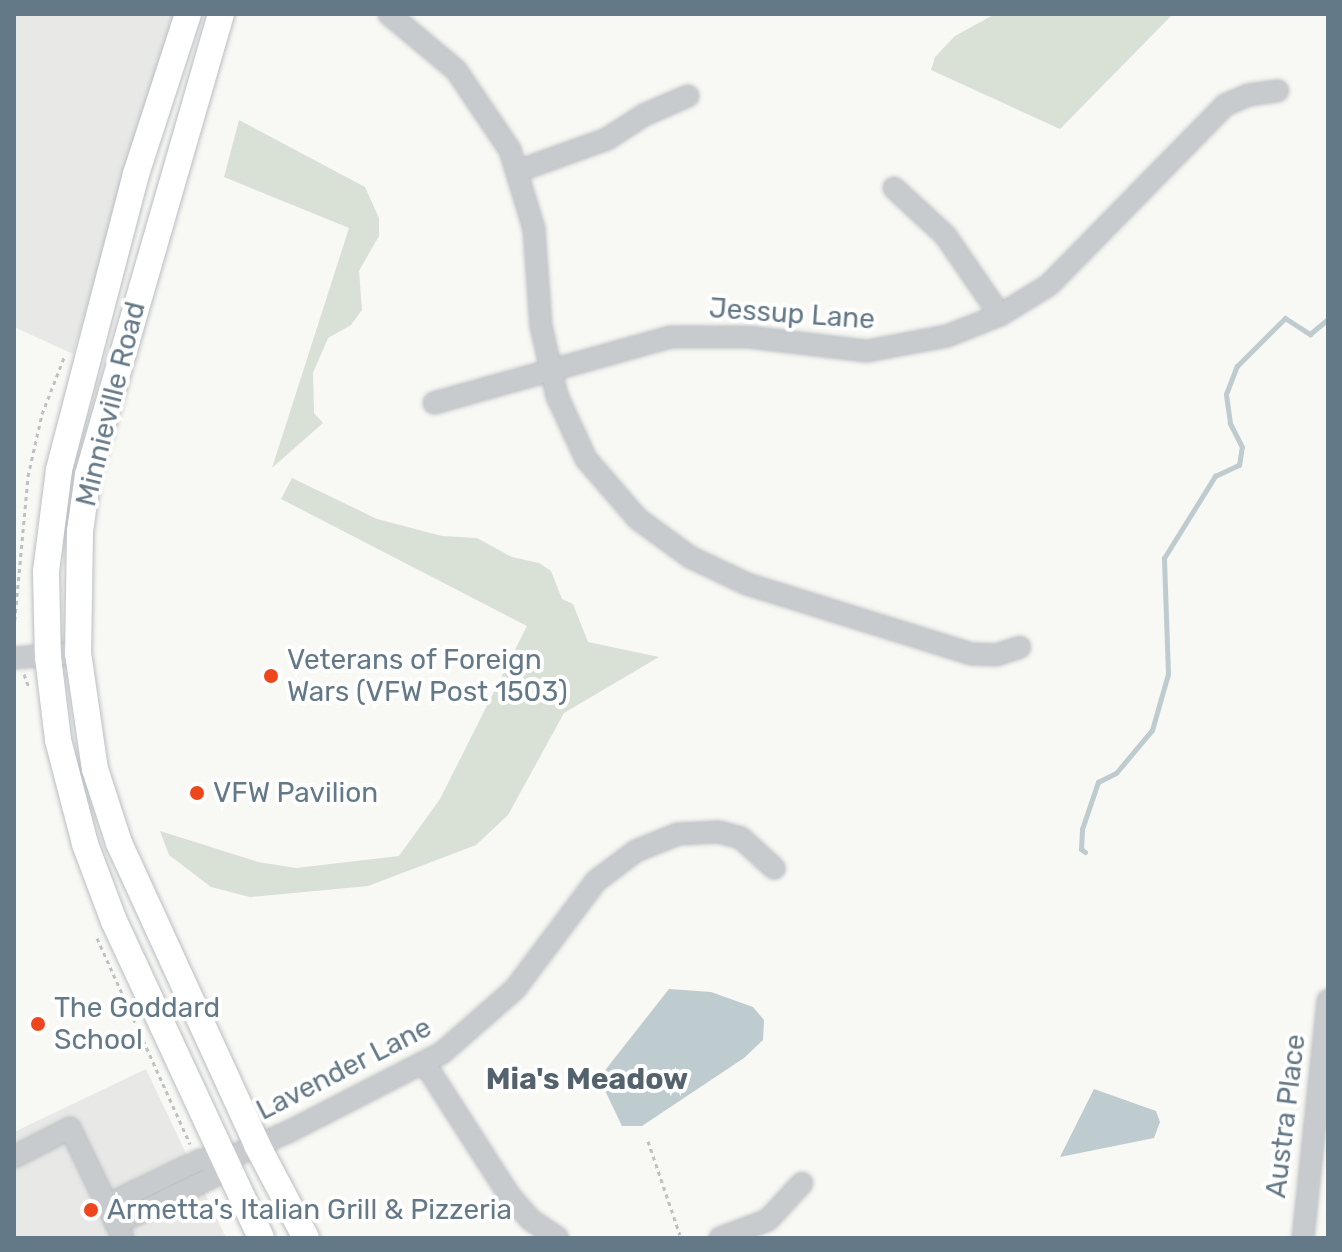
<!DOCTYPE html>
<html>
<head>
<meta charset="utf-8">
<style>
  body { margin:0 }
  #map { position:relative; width:1342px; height:1252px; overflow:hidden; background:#f8f8f4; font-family:Rubik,sans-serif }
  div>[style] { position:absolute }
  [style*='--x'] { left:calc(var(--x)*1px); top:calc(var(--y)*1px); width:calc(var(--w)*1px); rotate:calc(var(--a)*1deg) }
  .built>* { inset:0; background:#e8e9e7 }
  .green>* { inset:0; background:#d9e0d5 }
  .water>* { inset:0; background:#becbcf }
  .stream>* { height:5px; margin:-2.5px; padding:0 2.5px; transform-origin:2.5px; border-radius:2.5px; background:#becbcf }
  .path>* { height:3px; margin-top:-1.5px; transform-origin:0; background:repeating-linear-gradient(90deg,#bec1c3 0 4px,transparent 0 8px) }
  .roads { filter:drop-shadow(0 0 2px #babec2) drop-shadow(0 0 2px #babec2) }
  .minor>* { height:20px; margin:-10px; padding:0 10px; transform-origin:10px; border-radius:10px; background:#c7cbce }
  .major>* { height:26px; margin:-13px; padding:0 13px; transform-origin:13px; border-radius:13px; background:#fff }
  .dots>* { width:22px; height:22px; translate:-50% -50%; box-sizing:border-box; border:4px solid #fff; border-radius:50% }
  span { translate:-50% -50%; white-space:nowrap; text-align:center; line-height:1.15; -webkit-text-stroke:8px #fff; paint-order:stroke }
  .street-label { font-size:28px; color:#647987 }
  .poi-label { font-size:28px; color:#647987 }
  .left { translate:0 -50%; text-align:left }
  .neighbourhood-label { font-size:30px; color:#53626c; font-weight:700 }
  .frame { position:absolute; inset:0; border:16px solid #647987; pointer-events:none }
</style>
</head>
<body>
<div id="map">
  <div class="built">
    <div style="clip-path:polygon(14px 14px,174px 14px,73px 354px,14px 327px)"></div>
    <div style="clip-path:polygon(146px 1069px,226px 1238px,14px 1238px,14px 1132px)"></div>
  </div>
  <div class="green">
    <div style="clip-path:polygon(995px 14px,1173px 14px,1060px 129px,931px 70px,935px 57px,955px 36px)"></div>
    <div style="clip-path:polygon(239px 120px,365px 187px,379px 218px,379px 236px,359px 271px,362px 310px,351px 325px,328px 338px,313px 373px,314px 413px,323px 423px,272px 468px,349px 228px,224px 177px)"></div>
    <div style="clip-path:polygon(292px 478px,377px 519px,442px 536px,477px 538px,512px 557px,539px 563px,551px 571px,562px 599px,573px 604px,588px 642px,659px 657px,564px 713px,508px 815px,476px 845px,368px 886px,250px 897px,211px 887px,169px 855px,160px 831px,258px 862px,296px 868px,399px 856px,440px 799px,527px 626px,281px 499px)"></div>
  </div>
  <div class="water">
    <div style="clip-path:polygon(669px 989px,711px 992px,753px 1007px,764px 1020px,763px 1040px,744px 1058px,642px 1126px,622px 1126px,599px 1078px)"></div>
    <div style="clip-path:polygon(1094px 1089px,1156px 1111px,1160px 1122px,1154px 1138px,1060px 1157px)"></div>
  </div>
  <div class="stream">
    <div style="--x:1085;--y:852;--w:5;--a:-143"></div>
    <div style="--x:1081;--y:849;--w:20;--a:-87"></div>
    <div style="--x:1082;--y:829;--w:50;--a:-71.2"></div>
    <div style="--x:1098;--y:782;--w:20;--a:-27"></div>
    <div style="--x:1116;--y:773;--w:56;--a:-50.1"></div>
    <div style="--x:1152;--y:730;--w:58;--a:-74.1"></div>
    <div style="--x:1168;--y:674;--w:116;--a:-92"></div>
    <div style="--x:1164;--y:558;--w:97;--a:-58.1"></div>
    <div style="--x:1215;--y:476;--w:26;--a:-25"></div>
    <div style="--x:1239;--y:465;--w:18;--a:-81"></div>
    <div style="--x:1242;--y:447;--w:27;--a:-117"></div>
    <div style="--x:1230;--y:423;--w:29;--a:-98"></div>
    <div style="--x:1226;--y:394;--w:30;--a:-69"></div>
    <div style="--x:1237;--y:366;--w:68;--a:-45"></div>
    <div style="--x:1285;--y:318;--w:30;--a:33"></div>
    <div style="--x:1310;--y:334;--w:23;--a:-40"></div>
  </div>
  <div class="path">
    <div style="--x:14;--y:628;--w:153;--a:-84.7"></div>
    <div style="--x:28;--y:476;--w:64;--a:-77.3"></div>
    <div style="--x:42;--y:414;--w:63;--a:-68.7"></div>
    <div style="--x:24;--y:674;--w:15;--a:70"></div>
    <div style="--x:97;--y:938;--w:226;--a:65.7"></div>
    <div style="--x:648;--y:1141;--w:99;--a:71.2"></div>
  </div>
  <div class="roads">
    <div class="minor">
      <div style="--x:389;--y:14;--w:87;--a:39.9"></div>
      <div style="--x:456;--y:70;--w:97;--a:56"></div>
      <div style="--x:510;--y:150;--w:83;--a:73.1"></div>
      <div style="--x:534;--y:229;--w:97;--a:85.9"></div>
      <div style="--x:541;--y:326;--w:72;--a:77.1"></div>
      <div style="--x:557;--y:396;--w:69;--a:65.3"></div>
      <div style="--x:586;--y:459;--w:79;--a:49.1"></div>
      <div style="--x:638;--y:519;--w:64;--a:36.2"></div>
      <div style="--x:690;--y:557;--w:63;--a:25.3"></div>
      <div style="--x:747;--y:584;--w:236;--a:17.3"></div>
      <div style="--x:972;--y:654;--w:24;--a:2"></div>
      <div style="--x:996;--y:655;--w:25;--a:-18"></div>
      <div style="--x:518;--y:171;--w:95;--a:-19.8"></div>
      <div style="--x:607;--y:139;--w:44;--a:-33"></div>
      <div style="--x:644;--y:115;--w:48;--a:-23.4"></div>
      <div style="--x:894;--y:188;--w:69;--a:42.7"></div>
      <div style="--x:945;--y:235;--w:97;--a:55.5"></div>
      <div style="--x:434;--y:403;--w:245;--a:-15.6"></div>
      <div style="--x:670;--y:337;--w:79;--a:0"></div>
      <div style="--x:749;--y:337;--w:119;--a:6.8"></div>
      <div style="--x:867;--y:351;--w:81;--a:-10.6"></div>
      <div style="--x:947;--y:336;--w:57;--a:-21.6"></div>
      <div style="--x:1000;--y:315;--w:57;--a:-31.5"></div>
      <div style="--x:1049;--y:285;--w:252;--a:-45.6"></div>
      <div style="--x:1225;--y:105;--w:25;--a:-23"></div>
      <div style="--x:1248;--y:95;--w:30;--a:-8"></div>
      <div style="--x:14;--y:658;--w:64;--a:-4.5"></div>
      <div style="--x:425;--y:1064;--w:156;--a:57.3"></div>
      <div style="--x:509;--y:1195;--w:33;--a:49"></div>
      <div style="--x:531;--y:1220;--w:32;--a:34"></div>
      <div style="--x:14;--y:1157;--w:63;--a:-27.4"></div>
      <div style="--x:70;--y:1128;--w:122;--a:64.3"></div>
      <div style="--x:107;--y:1205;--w:103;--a:-25.8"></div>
      <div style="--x:200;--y:1160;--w:25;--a:0"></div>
      <div style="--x:225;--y:1160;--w:69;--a:-24"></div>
      <div style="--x:288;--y:1132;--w:173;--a:-27.2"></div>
      <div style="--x:442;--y:1053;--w:97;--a:-41.2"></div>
      <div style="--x:515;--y:989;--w:135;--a:-53.1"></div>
      <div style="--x:596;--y:881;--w:50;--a:-36.9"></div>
      <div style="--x:636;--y:851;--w:45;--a:-22"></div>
      <div style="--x:678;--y:834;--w:41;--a:-2.8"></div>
      <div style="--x:719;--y:832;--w:23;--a:15"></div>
      <div style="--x:741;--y:838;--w:45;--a:42.3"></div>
      <div style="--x:116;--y:1224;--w:106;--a:-25.8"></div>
      <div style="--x:211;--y:1178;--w:23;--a:-52"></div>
      <div style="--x:720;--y:1238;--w:51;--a:-20.6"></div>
      <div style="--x:768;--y:1220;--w:50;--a:-47.4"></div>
      <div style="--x:1303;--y:1238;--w:239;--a:-84"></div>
    </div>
    <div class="major">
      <div style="--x:188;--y:14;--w:168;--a:108"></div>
      <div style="--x:136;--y:174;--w:306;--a:104.6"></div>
      <div style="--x:59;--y:470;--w:103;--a:97.3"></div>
      <div style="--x:46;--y:572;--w:85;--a:88.7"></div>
      <div style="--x:48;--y:657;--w:84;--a:83.1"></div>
      <div style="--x:58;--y:740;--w:107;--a:75.4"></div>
      <div style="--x:85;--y:844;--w:82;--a:69.4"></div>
      <div style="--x:114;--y:921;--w:349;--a:65.1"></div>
      <div style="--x:221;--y:14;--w:480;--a:106.1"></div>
      <div style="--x:88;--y:475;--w:57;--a:98.1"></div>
      <div style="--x:80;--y:531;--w:122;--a:90.9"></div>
      <div style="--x:78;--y:653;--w:117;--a:81.7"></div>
      <div style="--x:95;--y:769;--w:78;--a:72"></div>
      <div style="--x:119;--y:843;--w:332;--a:65.4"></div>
      <div style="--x:257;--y:1145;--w:105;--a:62.2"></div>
    </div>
  </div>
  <div class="dots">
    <div style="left:271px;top:676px;background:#ef471d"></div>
    <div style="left:197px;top:793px;background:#ef471d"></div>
    <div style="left:38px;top:1024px;background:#ef471d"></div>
    <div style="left:91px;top:1210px;background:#ef471d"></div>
  </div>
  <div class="street-label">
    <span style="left:792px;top:314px;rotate:4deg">Jessup Lane</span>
    <span style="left:111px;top:404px;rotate:-76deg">Minnieville Road</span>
    <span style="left:344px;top:1069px;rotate:-27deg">Lavender Lane</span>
    <span style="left:1286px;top:1116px;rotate:-83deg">Austra Place</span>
  </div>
  <div class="poi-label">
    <span class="left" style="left:287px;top:676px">Veterans of Foreign<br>Wars (VFW Post 1503)</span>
    <span class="left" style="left:213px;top:793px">VFW Pavilion</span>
    <span class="left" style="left:54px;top:1024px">The Goddard<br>School</span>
    <span class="left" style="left:107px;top:1210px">Armetta's Italian Grill &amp; Pizzeria</span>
  </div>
  <div class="neighbourhood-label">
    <span style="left:587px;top:1079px">Mia's Meadow</span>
  </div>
  <div class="frame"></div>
</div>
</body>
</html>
